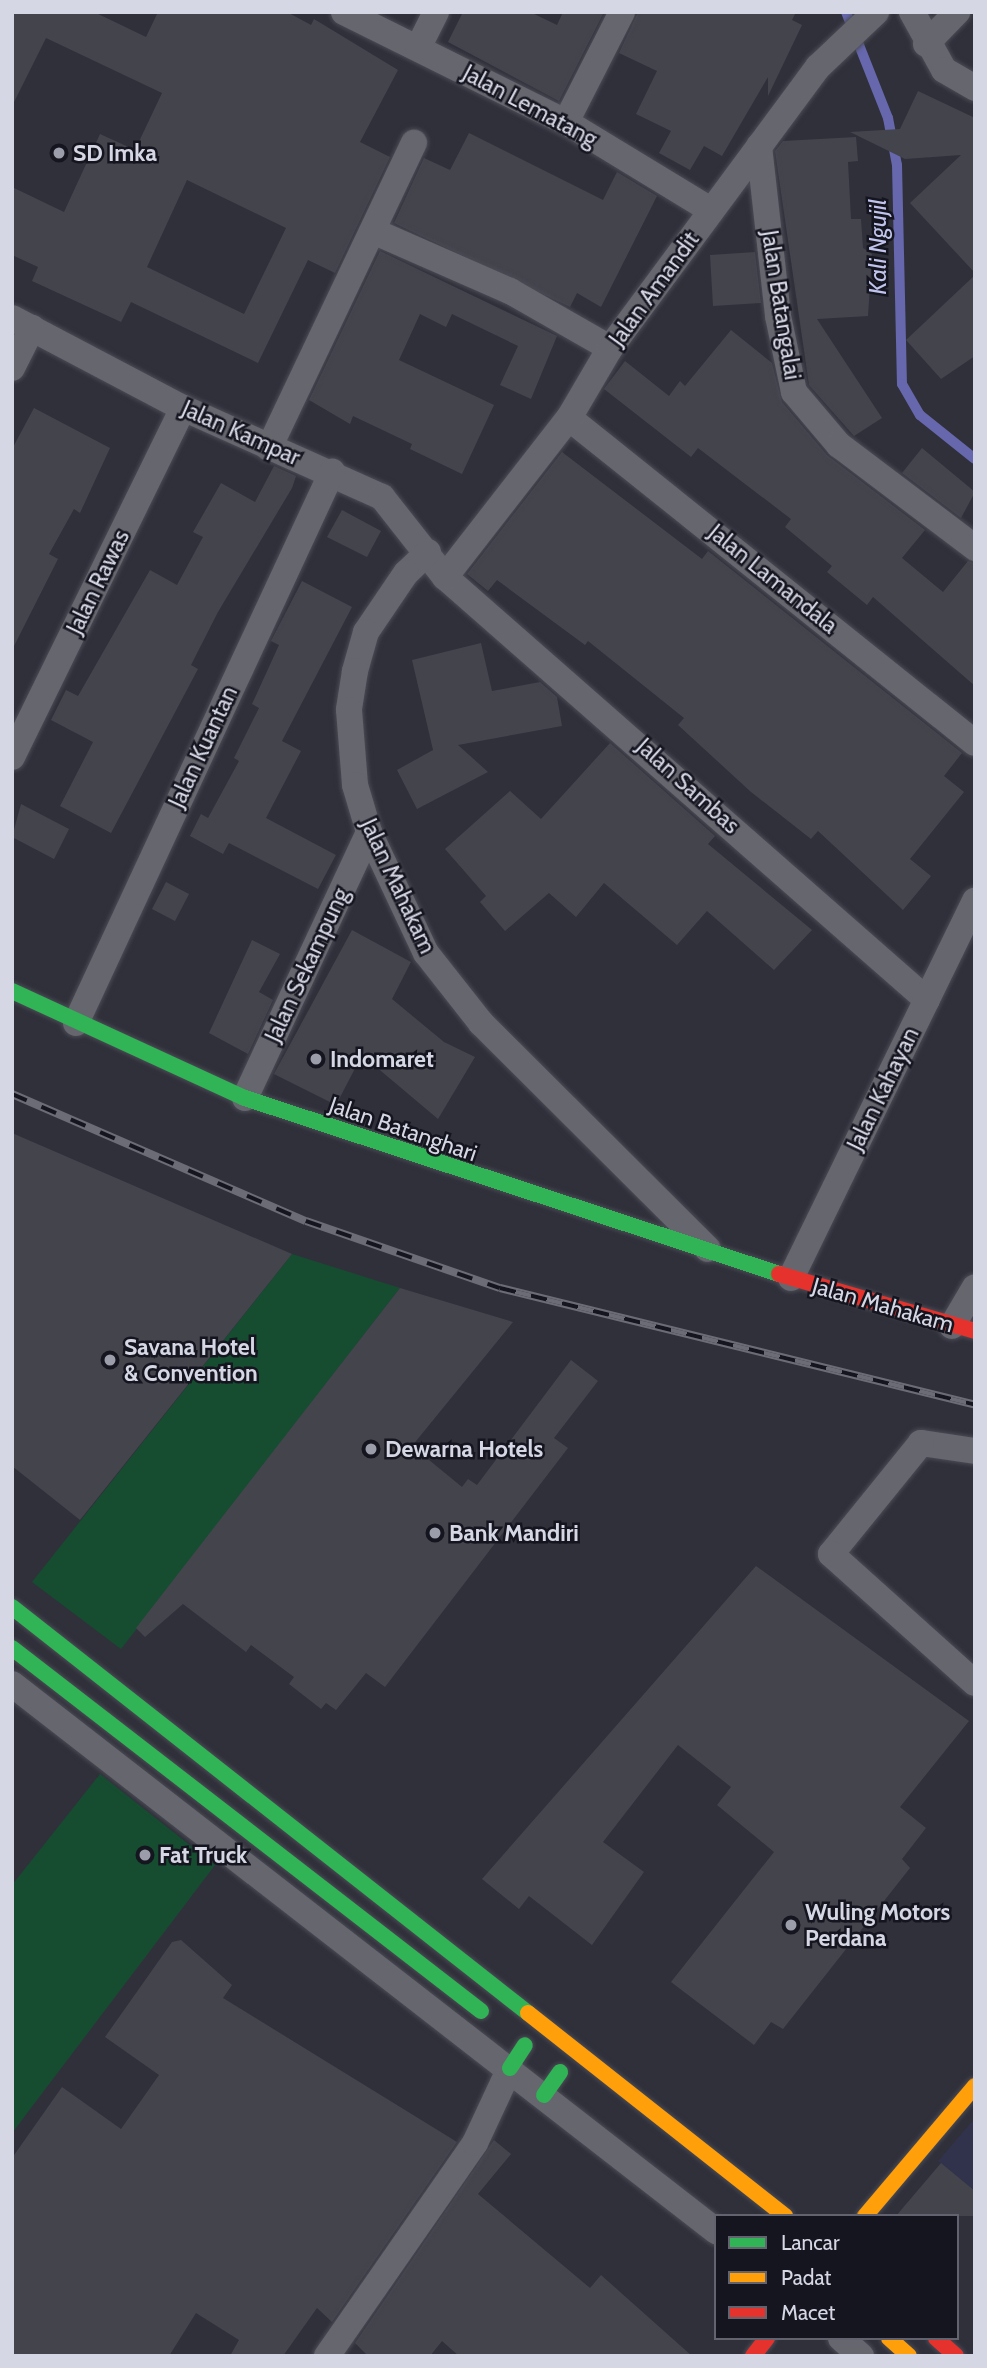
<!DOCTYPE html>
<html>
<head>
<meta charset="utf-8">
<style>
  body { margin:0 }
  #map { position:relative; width:987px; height:2368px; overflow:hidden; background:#30303b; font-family:Cabin,sans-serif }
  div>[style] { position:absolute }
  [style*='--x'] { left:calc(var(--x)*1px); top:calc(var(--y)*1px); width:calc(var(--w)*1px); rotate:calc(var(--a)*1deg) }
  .built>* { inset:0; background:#31324b }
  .green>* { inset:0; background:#164d31 }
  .stream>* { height:10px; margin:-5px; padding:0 5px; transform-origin:5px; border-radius:5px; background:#6667ac }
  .building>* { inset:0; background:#44444d }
  .roads { filter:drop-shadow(0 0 2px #4b4b55) drop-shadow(0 0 2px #4b4b55) }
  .street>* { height:26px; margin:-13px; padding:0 13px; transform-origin:13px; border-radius:13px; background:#66666f }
  .fast>* { height:16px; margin:-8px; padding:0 8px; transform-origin:8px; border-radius:8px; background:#30b455 }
  .slow>* { height:16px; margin:-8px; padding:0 8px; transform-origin:8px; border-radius:8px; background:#ff9f0a }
  .jam>* { height:16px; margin:-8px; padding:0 8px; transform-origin:8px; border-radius:8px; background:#e5322d }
  .rail>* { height:8px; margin-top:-4px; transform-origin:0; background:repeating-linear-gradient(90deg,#14151e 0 16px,#6c6c76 0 32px); box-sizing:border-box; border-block:2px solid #6c6c76 }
  .dots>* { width:19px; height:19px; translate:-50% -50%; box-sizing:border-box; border:4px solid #14151e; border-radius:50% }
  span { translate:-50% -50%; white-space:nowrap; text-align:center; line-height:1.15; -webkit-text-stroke:5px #14151e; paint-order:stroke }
  .street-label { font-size:23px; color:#d6d7e5 }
  .poi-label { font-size:23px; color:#d6d7e5; font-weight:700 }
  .left { translate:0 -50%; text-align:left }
  .water-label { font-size:24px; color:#c1c4ed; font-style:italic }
  .frame { position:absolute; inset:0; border:14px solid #d6d7e5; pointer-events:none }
  .legend { position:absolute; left:714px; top:2214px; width:245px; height:126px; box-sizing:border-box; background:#14151e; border:2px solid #62636e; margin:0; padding:9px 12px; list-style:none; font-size:21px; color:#d6d7e5 }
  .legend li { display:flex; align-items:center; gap:14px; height:35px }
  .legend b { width:35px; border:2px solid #62636e }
</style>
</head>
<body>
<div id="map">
  <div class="built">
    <div style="clip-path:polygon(975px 2118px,975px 2191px,938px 2161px)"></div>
  </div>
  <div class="green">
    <div style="clip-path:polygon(292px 1254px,400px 1288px,121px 1649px,32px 1582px)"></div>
    <div style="clip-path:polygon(100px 1774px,215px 1865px,12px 2133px,12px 1885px)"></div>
  </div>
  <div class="stream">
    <div style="--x:846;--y:12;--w:114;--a:68.4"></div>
    <div style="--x:888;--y:118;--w:48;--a:79.2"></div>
    <div style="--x:897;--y:165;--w:219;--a:88.7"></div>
    <div style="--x:902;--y:384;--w:36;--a:60"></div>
    <div style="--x:920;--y:415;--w:70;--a:38.7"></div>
  </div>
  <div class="building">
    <div style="clip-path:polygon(evenodd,12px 12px,94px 12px,146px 37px,158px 12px,287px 12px,311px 25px,314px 19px,398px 70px,360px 142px,390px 157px,335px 273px,308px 260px,258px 363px,131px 302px,121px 322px,32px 281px,38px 267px,12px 255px,12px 187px,64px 212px,100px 134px,135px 150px,162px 93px,46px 38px,12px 106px,12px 12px,187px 180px,286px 228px,244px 314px,147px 267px,187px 180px)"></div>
    <div style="clip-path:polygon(463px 12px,530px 12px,557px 25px,563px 12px,604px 12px,559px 101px,448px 42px)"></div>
    <div style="clip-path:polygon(638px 12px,796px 12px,792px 20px,802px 25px,768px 96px,768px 77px,722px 156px,704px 146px,690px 170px,659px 153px,671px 131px,636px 114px,657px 71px,619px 53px)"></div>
    <div style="clip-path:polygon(918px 91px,975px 118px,975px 273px,910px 203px,961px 155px,905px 159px,850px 132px,900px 129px)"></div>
    <div style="clip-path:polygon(469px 133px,603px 200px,617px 172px,657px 196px,601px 307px,577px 293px,570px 307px,394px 223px,424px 158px,450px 170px)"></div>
    <div style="clip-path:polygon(856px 137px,858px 161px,848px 162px,851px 219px,861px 219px,863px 248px,872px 254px,868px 316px,817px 319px,882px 418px,854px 436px,809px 385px,775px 151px,783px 141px)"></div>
    <div style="clip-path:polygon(380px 251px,557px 336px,531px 399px,500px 385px,518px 346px,452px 314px,446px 327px,420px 314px,399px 360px,494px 405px,462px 474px,410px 449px,412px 444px,353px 416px,350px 424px,309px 400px)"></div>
    <div style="clip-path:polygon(755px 252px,761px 303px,713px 306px,710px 255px)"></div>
    <div style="clip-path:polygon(975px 275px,975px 356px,941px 379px,906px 340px)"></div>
    <div style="clip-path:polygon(731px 330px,772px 363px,782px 402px,827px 455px,925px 530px,902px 558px,943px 592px,968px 561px,975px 563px,975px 686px,873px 597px,867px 605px,827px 572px,832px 566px,785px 527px,791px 519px,698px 448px,691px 457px,604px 389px,625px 361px,669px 396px,680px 381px,685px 386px)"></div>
    <div style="clip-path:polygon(34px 408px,110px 448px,80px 513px,74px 509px,49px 554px,58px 559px,12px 650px,12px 449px)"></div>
    <div style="clip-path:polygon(922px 448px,975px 492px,961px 518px,902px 473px)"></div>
    <div style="clip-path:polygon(562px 452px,702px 559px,708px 551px,962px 753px,944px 776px,964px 792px,910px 859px,931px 876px,903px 910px,818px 831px,811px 839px,751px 792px,678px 725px,684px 718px,588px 641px,585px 645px,497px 580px,488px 591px,467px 574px)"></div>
    <div style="clip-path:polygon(274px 466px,296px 476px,292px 488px,218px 612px,191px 665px,198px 669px,111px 833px,60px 806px,93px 742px,51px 720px,66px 690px,78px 696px,150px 570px,177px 585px,203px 537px,193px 532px,221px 483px,255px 502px)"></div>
    <div style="clip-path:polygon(342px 510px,381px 531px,367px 557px,327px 537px)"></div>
    <div style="clip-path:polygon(302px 581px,352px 607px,282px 741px,301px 751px,266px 818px,336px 855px,318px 889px,229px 843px,223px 854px,190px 836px,201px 814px,208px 818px,239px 761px,234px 758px,259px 708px,252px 704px,279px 645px,271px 641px)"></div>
    <div style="clip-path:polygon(481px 643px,492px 691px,540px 682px,557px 697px,562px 726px,458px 745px,488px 772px,417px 809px,397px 770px,433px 750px,412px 660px)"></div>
    <div style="clip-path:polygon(610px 743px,715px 836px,708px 844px,812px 930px,774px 970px,707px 911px,677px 945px,604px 883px,576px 917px,549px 893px,505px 931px,480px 902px,486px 896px,445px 849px,510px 791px,541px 819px)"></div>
    <div style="clip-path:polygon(21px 804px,69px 829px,54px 859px,12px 837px)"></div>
    <div style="clip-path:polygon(166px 882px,189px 894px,175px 921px,152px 909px)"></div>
    <div style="clip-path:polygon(352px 930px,411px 962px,392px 999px,444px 1042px,475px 1057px,438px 1119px,362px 1055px,336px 1105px,274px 1074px)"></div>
    <div style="clip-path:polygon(252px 940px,280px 954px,259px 992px,273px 1000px,248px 1054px,209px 1033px)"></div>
    <div style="clip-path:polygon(12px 1133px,292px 1254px,80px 1520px,12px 1466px)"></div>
    <div style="clip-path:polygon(400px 1288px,513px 1322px,412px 1446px,462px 1487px,468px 1479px,477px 1485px,571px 1360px,598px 1381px,554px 1438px,568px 1448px,385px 1687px,366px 1673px,336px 1710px,326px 1703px,321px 1709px,289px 1684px,294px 1677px,251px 1645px,246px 1652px,183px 1604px,145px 1637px,136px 1628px)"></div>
    <div style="clip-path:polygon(756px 1566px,969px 1721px,900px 1807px,926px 1828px,902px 1859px,910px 1868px,783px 2029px,771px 2022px,754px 2045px,671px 1982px,774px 1852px,717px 1805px,731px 1787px,678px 1745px,603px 1842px,644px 1872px,592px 1945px,529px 1896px,519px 1909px,482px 1879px)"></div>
    <div style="clip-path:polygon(181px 1940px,232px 1985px,223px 1998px,457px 2142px,332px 2322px,317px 2308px,283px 2356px,230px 2356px,239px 2340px,196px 2313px,169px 2356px,12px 2356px,12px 2158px,62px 2087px,121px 2129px,159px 2075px,105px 2037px,172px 1942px)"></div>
    <div style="clip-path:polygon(494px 2140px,511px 2154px,478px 2194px,590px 2288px,601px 2275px,692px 2356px,459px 2356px,442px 2341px,430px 2356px,368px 2356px,355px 2343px)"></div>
    <div style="clip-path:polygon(941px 2163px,975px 2191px,975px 2216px,896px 2216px)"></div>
  </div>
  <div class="roads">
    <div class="street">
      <div style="--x:344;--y:12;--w:248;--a:26.4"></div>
      <div style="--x:566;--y:122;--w:170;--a:31.3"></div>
      <div style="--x:912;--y:12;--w:66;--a:61.1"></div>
      <div style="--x:944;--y:70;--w:36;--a:30"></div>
      <div style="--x:926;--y:44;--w:45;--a:-45.9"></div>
      <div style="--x:418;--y:48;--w:40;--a:-63.4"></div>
      <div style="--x:566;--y:122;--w:123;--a:-63"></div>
      <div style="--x:759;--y:146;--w:171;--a:83.6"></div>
      <div style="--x:778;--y:316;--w:78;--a:78.1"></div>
      <div style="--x:794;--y:392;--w:70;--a:49.7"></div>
      <div style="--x:839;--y:445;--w:171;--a:37.1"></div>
      <div style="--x:373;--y:231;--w:150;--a:23.7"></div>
      <div style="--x:510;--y:291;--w:115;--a:29.7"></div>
      <div style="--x:12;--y:318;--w:193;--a:27.8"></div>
      <div style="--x:183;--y:408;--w:218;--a:24.1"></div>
      <div style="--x:382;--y:497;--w:102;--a:51.8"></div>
      <div style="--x:445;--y:577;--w:641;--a:41.27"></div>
      <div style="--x:12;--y:368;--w:45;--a:-63.4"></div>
      <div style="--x:569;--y:418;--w:520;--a:38.68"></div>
      <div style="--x:269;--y:448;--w:338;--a:-64.6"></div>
      <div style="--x:428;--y:552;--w:30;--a:136"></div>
      <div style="--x:406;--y:573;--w:71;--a:124.1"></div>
      <div style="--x:366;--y:632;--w:41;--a:105.8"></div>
      <div style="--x:355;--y:671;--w:39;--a:99"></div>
      <div style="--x:349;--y:710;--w:75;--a:85.4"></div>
      <div style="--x:355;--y:785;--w:49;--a:73.4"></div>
      <div style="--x:369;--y:832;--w:134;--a:64.8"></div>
      <div style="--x:426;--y:953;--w:89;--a:51.8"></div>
      <div style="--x:481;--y:1023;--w:320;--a:44.9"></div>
      <div style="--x:445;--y:577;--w:202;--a:-52.1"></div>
      <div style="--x:569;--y:418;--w:81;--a:-59.6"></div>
      <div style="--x:610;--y:348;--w:350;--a:-53.5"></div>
      <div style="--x:818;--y:67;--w:80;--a:-43.5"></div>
      <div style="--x:12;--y:757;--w:389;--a:-63.9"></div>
      <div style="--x:76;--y:1023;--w:608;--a:-65.08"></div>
      <div style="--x:245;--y:1098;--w:293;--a:-65"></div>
      <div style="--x:791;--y:1278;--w:420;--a:-64"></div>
      <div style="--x:952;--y:1326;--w:45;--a:-59.5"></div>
      <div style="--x:975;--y:1451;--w:55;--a:-171.6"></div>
      <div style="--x:921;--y:1443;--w:143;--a:129"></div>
      <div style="--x:831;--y:1554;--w:193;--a:41.9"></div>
      <div style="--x:12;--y:1684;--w:892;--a:37.85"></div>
      <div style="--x:841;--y:2338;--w:27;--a:42"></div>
      <div style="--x:327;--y:2356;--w:259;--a:-55.2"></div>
      <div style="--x:475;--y:2143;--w:83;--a:-65"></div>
    </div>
    <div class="fast">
      <div style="--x:12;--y:991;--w:256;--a:24.7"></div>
      <div style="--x:245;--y:1098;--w:562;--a:18.24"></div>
      <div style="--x:12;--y:1607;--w:657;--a:38.2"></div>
      <div style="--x:12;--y:1648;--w:593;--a:37.74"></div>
      <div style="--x:510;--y:2068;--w:27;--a:-57"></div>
      <div style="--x:544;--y:2095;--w:28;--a:-55"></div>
    </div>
    <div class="slow">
      <div style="--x:528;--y:2013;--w:328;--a:38.3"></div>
      <div style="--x:865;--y:2216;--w:170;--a:-49.8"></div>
      <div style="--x:889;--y:2338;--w:27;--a:42"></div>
    </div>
    <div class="jam">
      <div style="--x:779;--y:1274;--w:204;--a:16.2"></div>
      <div style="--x:936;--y:2338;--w:27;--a:42"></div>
      <div style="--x:753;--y:2356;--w:23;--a:-52"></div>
    </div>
  </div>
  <div class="rail">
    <div style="--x:12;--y:1094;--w:320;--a:23.4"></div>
    <div style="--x:306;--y:1221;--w:205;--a:19.1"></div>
    <div style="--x:500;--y:1288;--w:489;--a:13.8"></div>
  </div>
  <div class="dots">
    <div style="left:59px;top:153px;background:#9c9daa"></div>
    <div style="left:316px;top:1059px;background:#9c9daa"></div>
    <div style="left:110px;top:1360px;background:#9c9daa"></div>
    <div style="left:371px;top:1449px;background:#9c9daa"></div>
    <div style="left:435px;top:1533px;background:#9c9daa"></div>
    <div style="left:145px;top:1855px;background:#9c9daa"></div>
    <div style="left:791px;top:1925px;background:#9c9daa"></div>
  </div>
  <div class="street-label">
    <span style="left:530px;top:106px;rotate:28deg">Jalan Lematang</span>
    <span style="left:654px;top:289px;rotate:-54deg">Jalan Amandit</span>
    <span style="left:781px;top:305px;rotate:81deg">Jalan Batangalai</span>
    <span style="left:241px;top:433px;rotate:24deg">Jalan Kampar</span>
    <span style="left:773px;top:579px;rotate:39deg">Jalan Lamandala</span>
    <span style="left:98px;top:582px;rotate:-64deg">Jalan Rawas</span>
    <span style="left:203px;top:747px;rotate:-65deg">Jalan Kuantan</span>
    <span style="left:688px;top:786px;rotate:42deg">Jalan Sambas</span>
    <span style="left:398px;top:886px;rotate:65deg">Jalan Mahakam</span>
    <span style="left:307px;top:965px;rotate:-65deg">Jalan Sekampung</span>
    <span style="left:883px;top:1089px;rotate:-64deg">Jalan Kahayan</span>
    <span style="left:403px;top:1129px;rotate:19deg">Jalan Batanghari</span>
    <span style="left:883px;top:1305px;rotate:16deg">Jalan Mahakam</span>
  </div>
  <div class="poi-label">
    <span class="left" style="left:73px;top:153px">SD Imka</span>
    <span class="left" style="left:330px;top:1059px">Indomaret</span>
    <span class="left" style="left:124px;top:1360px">Savana Hotel<br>&amp; Convention</span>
    <span class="left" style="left:385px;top:1449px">Dewarna Hotels</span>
    <span class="left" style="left:449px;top:1533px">Bank Mandiri</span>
    <span class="left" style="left:159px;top:1855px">Fat Truck</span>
    <span class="left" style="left:805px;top:1925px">Wuling Motors<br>Perdana</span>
  </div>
  <div class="water-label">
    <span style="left:878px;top:247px;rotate:-90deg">Kali Ngujil</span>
  </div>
  <div class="frame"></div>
  <ul class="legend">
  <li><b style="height:9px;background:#30b455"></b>Lancar</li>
  <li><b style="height:9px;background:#ff9f0a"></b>Padat</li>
  <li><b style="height:9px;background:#e5322d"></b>Macet</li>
  </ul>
</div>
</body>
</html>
